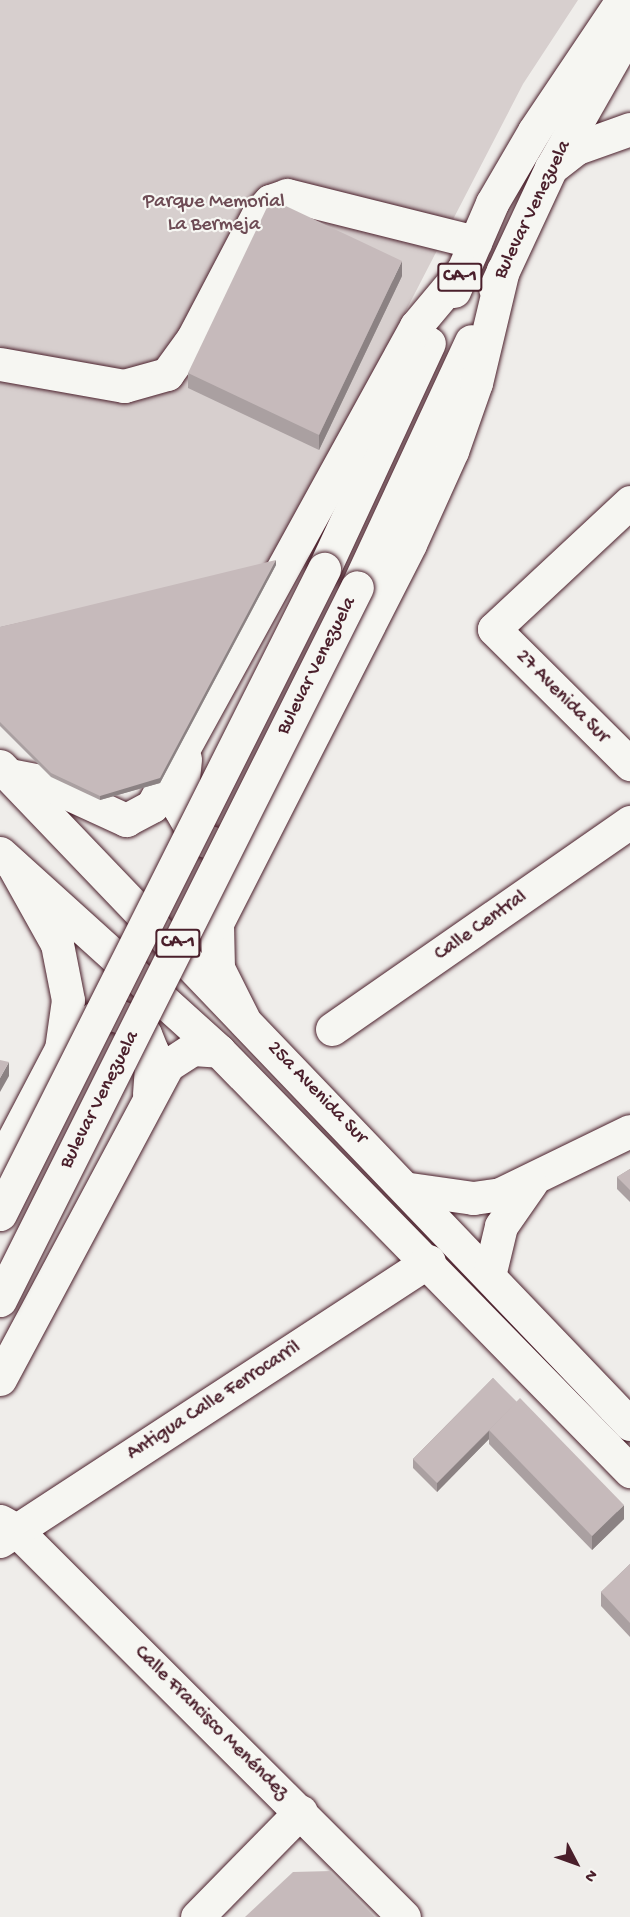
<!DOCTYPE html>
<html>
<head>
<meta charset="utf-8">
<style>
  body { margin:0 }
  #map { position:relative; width:630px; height:1917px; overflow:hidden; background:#efedea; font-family:"Gochi Hand",sans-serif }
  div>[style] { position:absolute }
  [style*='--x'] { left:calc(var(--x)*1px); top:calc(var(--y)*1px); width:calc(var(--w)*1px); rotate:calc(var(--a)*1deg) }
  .green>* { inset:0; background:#d7cfce }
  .roads { filter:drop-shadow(0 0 2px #4a1f2b) drop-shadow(0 0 2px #4a1f2b) }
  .minor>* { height:33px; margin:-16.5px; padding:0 16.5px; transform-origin:16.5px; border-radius:16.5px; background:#f6f6f2 }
  .highway>* { height:33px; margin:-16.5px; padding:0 16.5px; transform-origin:16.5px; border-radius:16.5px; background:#f6f6f2 }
  .bridges { filter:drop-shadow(0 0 2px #4a1f2b) drop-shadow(0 0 2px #4a1f2b) }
  .highway-bridge>* { height:33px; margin:-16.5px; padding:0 16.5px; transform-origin:16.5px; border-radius:16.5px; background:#f6f6f2 }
  .wall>* { inset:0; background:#aaa0a1 }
  .shaded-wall>* { inset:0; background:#8b8283 }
  .building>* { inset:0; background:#c6babb }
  span { translate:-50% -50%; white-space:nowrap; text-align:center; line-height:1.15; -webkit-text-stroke:4.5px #f6f6f2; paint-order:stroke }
  .shield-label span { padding:2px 4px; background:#f6f6f2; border:2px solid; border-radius:4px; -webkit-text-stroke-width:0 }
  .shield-label { font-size:18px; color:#4a1f2b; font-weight:700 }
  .park-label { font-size:20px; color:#6d4b54 }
  .street-label { font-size:20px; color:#4a1f2b }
  .north { position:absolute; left:546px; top:1833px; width:60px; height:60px; -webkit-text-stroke:4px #f6f6f2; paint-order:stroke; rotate:131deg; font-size:16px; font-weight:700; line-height:24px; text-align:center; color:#4a1f2b }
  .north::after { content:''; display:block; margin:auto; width:21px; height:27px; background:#4a1f2b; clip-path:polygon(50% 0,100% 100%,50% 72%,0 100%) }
</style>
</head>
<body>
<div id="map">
  <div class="green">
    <div style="clip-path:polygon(0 0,578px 0,523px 84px,276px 562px,0 630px)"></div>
  </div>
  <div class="roads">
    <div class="minor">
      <div style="--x:551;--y:168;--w:33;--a:-38"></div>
      <div style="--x:577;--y:148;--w:56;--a:-19.7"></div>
      <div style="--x:0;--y:364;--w:126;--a:10.1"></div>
      <div style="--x:124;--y:386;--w:45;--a:-15.6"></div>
      <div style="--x:167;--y:374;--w:44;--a:-54.2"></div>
      <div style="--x:193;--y:338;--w:140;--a:-62.3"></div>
      <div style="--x:258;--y:214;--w:18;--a:-47"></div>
      <div style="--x:270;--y:201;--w:18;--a:-19"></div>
      <div style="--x:287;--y:195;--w:194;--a:14"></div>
      <div style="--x:630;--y:502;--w:186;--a:137"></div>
      <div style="--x:494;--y:629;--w:192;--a:44.8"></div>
      <div style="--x:0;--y:766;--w:911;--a:46.25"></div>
      <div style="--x:0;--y:853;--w:295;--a:42.1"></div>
      <div style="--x:219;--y:1051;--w:588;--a:45.62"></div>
      <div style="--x:332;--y:1029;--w:363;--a:-34.8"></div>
      <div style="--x:410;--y:1189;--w:64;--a:8.1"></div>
      <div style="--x:473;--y:1198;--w:27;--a:-8"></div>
      <div style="--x:500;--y:1194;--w:144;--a:-25.9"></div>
      <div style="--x:489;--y:1276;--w:51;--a:-76.5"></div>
      <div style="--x:501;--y:1226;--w:52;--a:-55.1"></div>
      <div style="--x:0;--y:1379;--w:356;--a:-61.9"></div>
      <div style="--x:168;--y:1065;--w:30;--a:-33"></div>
      <div style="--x:193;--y:1049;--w:26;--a:4"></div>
      <div style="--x:0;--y:1521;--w:18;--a:29"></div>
      <div style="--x:16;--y:1530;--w:548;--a:44.93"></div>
      <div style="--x:0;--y:1541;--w:512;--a:-33.13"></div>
      <div style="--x:197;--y:1917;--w:148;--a:-45.5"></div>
    </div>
    <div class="highway">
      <div style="--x:495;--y:288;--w:132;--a:-65"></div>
      <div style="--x:551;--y:168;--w:160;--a:-60.4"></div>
      <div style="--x:454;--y:291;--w:96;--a:-66.6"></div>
      <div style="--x:492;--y:203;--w:83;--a:-59.7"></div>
      <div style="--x:534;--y:131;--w:158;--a:-56.1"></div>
      <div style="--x:324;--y:569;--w:249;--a:-65.1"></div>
      <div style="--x:357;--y:587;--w:271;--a:-65.1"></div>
      <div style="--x:185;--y:759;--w:50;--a:95.7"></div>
      <div style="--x:180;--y:809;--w:34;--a:60"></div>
      <div style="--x:197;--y:838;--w:22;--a:18"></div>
      <div style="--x:218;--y:845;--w:20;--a:-11"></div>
      <div style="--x:238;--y:841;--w:17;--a:-40"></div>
      <div style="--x:9;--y:775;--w:33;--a:11"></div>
      <div style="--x:41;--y:781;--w:94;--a:24.6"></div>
      <div style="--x:126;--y:820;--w:30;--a:-28"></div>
      <div style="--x:152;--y:806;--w:548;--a:-61.19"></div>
      <div style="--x:416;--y:326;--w:73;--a:-50"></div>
      <div style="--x:243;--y:1018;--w:56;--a:-116.6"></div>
      <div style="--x:218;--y:968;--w:45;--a:-91.3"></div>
      <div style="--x:217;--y:923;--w:425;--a:-63"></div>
      <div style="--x:410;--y:544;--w:102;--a:-65.7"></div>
      <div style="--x:452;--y:451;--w:72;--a:-70.6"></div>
      <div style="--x:476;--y:383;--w:116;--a:-76.6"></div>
      <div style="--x:79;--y:1033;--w:22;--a:-43"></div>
      <div style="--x:95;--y:1018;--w:18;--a:-13"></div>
      <div style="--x:113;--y:1014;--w:17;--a:21"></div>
      <div style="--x:129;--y:1020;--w:21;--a:41"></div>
      <div style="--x:145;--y:1034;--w:18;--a:68"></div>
      <div style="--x:152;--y:1051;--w:43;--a:94"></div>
      <div style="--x:0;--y:1165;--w:131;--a:-62.3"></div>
      <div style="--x:61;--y:1049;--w:49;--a:-81.9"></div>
      <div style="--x:68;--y:1000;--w:57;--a:-101.1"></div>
      <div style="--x:57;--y:944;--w:90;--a:-119.1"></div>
    </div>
  </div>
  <div class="bridges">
    <div class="highway-bridge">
      <div style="--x:0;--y:1214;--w:722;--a:-63.33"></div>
      <div style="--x:0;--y:1300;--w:797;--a:-63.4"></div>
    </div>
  </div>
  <div class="wall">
    <div style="clip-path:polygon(402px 276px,319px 450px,188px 388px,188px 373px)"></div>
    <div style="clip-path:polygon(276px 565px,160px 783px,100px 800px,51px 777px,0 726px,0 627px)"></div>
    <div style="clip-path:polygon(630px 1169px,630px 1202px,617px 1189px,617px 1177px)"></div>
    <div style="clip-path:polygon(493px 1378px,624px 1519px,592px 1550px,489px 1444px,489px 1439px,437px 1492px,413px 1468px,413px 1459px)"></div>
    <div style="clip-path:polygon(630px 1564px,630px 1637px,601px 1606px,601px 1592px)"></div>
  </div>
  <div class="shaded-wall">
    <div style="clip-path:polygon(402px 261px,402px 276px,319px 450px,319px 435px)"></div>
    <div style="clip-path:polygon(276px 560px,276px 565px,160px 783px,100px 800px,100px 796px)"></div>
    <div style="clip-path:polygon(9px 1062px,9px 1076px,0 1092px,0 1078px)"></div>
    <div style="clip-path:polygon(489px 1431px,489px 1439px,437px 1492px,437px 1483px)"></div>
    <div style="clip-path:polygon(624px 1505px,624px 1519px,592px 1550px,592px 1536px)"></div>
  </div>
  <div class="building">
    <div style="clip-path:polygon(271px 199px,402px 261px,319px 435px,188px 373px)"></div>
    <div style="clip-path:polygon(276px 560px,160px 778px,100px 796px,51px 773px,0 722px,0 627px)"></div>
    <div style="clip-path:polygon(0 1060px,9px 1062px,0 1078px)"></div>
    <div style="clip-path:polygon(630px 1169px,630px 1190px,617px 1177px)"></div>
    <div style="clip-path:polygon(493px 1378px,517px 1402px,437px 1483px,413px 1459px)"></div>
    <div style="clip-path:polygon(520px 1398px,624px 1505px,592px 1536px,489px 1430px)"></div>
    <div style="clip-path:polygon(630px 1564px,630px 1623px,601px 1592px)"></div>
    <div style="clip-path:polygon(331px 1871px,375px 1917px,245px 1917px,293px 1872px)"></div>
  </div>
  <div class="shield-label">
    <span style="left:460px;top:277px">CA-1</span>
    <span style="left:178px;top:943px">CA-1</span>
  </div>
  <div class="park-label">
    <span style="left:214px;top:214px">Parque Memorial<br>La Bermeja</span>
  </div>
  <div class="street-label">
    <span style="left:533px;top:210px;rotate:-64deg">Bulevar Venezuela</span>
    <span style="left:317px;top:666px;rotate:-63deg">Bulevar Venezuela</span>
    <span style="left:562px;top:697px;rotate:45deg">27 Avenida Sur</span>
    <span style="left:481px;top:926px;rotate:-35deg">Calle Central</span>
    <span style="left:317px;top:1093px;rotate:46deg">25a Avenida Sur</span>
    <span style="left:100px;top:1100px;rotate:-63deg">Bulevar Venezuela</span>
    <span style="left:214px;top:1401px;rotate:-33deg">Antigua Calle Ferrocarril</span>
    <span style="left:211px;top:1723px;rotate:45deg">Calle Francisco Menéndez</span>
  </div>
  <div class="north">N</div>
</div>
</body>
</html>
